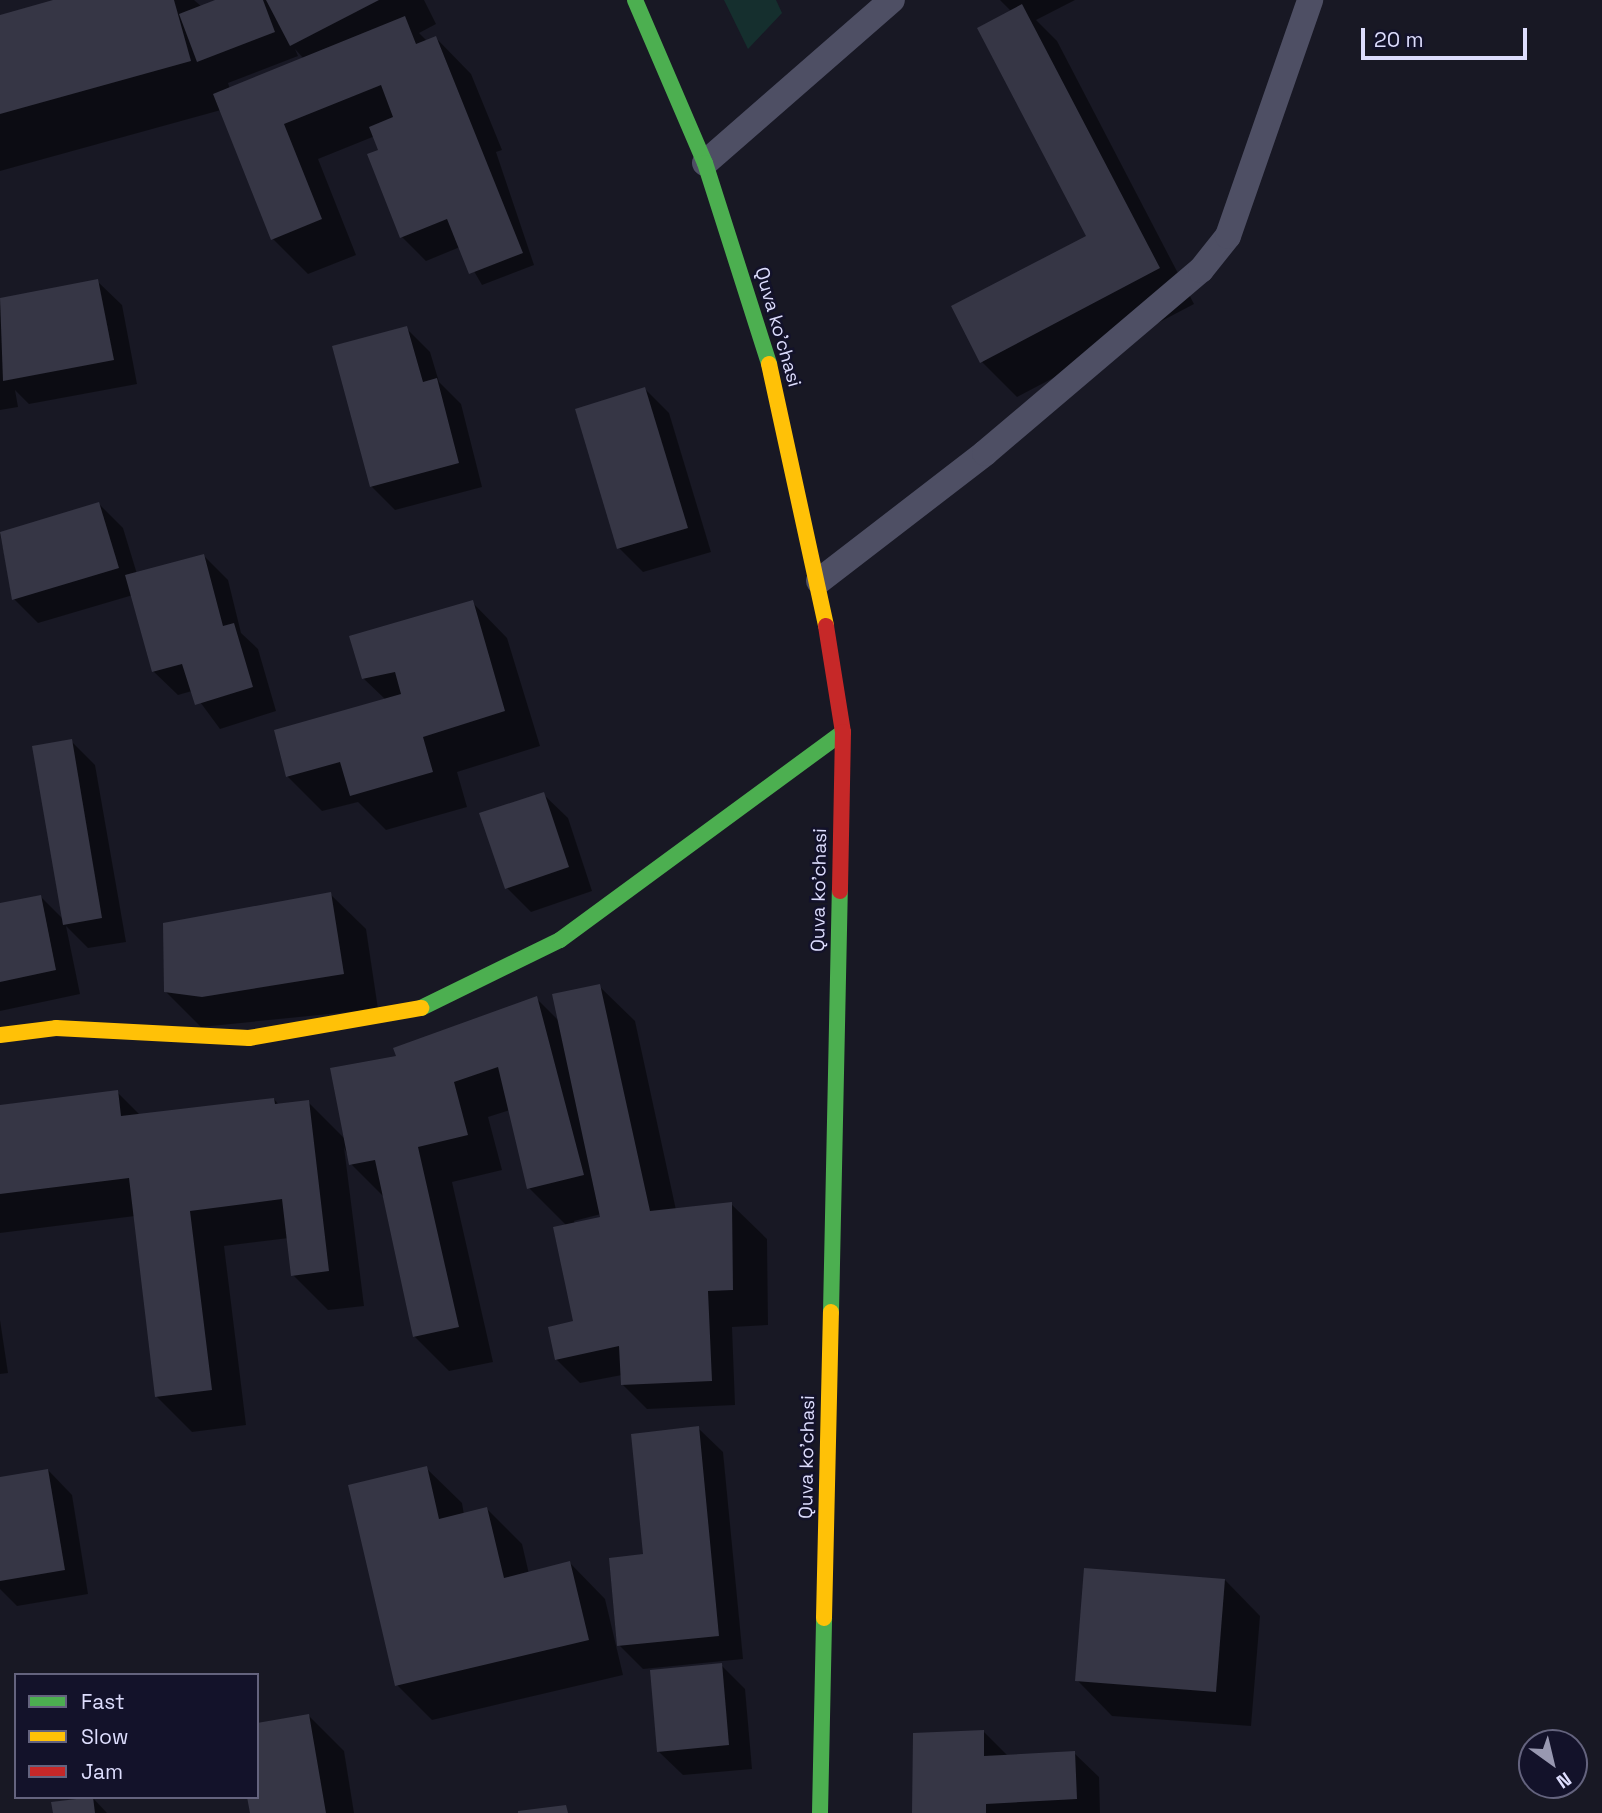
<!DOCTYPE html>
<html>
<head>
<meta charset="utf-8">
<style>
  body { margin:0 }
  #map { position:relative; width:1602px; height:1813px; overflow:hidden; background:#181824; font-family:"Space Grotesk",sans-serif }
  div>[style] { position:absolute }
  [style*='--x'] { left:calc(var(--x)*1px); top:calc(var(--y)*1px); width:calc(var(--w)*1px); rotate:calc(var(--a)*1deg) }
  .green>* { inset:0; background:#152f2e }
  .shadow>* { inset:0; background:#0007 }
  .building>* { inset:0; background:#363645 }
  .lane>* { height:26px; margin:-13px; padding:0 13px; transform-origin:13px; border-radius:13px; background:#4e4f64 }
  .fast>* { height:16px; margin:-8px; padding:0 8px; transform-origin:8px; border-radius:8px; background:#4caf50 }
  .slow>* { height:16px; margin:-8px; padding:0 8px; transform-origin:8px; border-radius:8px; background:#ffc107 }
  .jam>* { height:16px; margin:-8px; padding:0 8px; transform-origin:8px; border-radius:8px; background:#c62828 }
  span { translate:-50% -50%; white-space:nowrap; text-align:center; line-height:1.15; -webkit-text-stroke:5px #13122a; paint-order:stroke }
  .street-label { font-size:19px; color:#ddddfd }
  .legend { position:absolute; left:14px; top:1673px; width:245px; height:126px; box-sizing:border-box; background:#13122a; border:2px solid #64637e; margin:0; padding:9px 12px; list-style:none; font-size:21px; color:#ddddfd }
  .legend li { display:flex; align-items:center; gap:14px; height:35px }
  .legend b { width:35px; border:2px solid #64637e }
  .north { position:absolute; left:1518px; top:1729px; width:70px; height:70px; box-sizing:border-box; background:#13122a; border:2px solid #64637e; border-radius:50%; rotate:146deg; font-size:19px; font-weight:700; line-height:28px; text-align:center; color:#ddddfd }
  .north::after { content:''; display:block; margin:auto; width:24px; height:32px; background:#9898b1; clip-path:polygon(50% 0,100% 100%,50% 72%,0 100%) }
  .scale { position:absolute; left:1361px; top:28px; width:166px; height:32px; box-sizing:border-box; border:4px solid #ddddfd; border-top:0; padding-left:9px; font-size:21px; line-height:24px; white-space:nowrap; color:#ddddfd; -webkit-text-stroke:5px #13122a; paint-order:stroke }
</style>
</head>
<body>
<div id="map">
  <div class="green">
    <div style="clip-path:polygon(724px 0,776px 0,782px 13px,748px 49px)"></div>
  </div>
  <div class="shadow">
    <div style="clip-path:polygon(evenodd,60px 0,194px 0,202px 7px,220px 0,424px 0,436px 24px,419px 33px,428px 42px,436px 38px,471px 74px,502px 150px,496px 152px,534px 265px,482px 285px,460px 247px,426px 261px,402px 237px,375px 136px,318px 159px,356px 255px,308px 274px,273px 239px,221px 110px,0 171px,0 16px,60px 0,295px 49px,304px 59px,230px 89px,228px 83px,298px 56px,295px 49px)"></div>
    <div style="clip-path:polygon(1000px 0,1075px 0,1036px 20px,1057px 41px,1194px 304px,1017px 397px,982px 362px,1088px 237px,1011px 11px)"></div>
    <div style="clip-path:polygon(97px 281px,122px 305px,137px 384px,29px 404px,15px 390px,18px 407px,0 410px,0 299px)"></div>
    <div style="clip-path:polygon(406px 328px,430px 352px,439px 382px,461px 404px,482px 487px,395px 510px,371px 486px)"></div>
    <div style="clip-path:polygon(645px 389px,669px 413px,711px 552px,643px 572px,619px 548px)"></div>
    <div style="clip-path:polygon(99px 504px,123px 528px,137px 574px,204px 556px,228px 580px,241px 633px,258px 649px,276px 711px,220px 729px,192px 691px,178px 695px,153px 671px,133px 595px,38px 623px,14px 599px,0 534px)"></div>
    <div style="clip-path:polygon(472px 602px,507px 638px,540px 746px,457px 772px,467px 807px,386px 830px,358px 802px,322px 811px,287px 776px,386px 700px,363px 678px)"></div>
    <div style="clip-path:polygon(71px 741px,95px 765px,126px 942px,88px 948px,66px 926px,80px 994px,0 1011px,0 905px,41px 897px,63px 919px)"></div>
    <div style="clip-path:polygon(543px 794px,568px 818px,592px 891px,531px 912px,507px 888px)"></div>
    <div style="clip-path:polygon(330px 894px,366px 929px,378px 1009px,201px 1027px,166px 992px)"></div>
    <div style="clip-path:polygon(evenodd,599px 986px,635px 1021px,676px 1210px,731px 1204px,767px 1239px,768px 1325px,732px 1327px,735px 1405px,647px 1409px,623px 1385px,622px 1375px,580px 1383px,556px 1359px,575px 1322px,567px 1226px,529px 1188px,510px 1110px,488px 1117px,502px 1170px,452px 1182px,493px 1362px,449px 1371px,414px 1336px,385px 1198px,351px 1164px,344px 1147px,364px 1306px,328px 1310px,293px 1275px,289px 1238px,224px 1246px,246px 1425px,192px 1432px,157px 1397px,135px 1216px,0 1233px,0 1107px,117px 1092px,141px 1116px,274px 1099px,279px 1105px,308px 1102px,346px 1140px,398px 1057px,536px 998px,560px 1022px,599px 986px,601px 1214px,602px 1218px,575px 1224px,574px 1221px,601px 1214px)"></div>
    <div style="clip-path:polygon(0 1320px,8px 1373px,0 1374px)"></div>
    <div style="clip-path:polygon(698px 1428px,723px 1452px,743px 1659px,643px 1669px,619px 1645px,645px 1555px)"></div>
    <div style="clip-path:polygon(426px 1468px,462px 1503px,464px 1515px,487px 1509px,522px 1544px,529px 1574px,570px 1563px,605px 1599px,623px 1675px,432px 1720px,397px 1685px)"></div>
    <div style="clip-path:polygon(48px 1470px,72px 1495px,88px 1594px,17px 1606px,0 1589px,0 1479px)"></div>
    <div style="clip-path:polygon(1225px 1580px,1260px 1616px,1251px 1726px,1112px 1716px,1077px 1680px)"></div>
    <div style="clip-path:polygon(720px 1664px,745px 1689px,752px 1769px,683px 1775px,658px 1751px)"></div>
    <div style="clip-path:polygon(309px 1716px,344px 1751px,354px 1813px,252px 1813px)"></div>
    <div style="clip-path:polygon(983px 1731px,1008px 1756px,1074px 1753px,1099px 1777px,1100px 1813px,914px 1813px)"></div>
    <div style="clip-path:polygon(92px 1797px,107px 1813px,54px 1813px)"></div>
  </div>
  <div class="building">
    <div style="clip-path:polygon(53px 0,174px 0,191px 61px,0 114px,0 15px)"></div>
    <div style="clip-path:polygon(215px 0,263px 0,275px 32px,197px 62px,179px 14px)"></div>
    <div style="clip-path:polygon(266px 0,379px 0,290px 46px)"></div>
    <div style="clip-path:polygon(1022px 4px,1160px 268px,980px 363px,951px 306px,1086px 236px,977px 28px)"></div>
    <div style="clip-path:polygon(405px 16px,416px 44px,436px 36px,523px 253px,469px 274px,447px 219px,400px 238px,367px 154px,378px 150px,369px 127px,393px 117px,381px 85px,284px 124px,322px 219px,271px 240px,213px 94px)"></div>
    <div style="clip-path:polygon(98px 279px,114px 360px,3px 381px,0 298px)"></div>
    <div style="clip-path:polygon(407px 326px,423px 382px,437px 378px,459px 463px,370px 487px,332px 346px)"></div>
    <div style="clip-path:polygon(645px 387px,688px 528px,617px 549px,575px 409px)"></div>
    <div style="clip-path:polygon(99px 502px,119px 568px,12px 600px,0 532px)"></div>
    <div style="clip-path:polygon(204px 554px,223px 626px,234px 623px,253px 687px,195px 705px,182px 664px,152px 672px,125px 575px)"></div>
    <div style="clip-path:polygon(473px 600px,505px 711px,423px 737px,433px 772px,350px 796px,340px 762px,286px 777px,274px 730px,401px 694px,395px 672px,362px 679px,349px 636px)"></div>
    <div style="clip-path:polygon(72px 739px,102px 918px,63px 925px,32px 746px)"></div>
    <div style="clip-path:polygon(544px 792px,569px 867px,505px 889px,479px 813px)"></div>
    <div style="clip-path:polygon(331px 892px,344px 974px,202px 997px,164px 992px,163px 923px)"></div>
    <div style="clip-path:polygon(41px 895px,56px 970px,0 982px,0 903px)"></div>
    <div style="clip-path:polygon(600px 984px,650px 1211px,732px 1202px,733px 1290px,708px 1291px,712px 1381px,621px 1385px,619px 1346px,555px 1360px,548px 1327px,573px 1321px,553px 1227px,600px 1217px,552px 994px)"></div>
    <div style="clip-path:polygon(537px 996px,584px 1175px,527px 1189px,498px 1067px,454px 1082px,468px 1135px,418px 1147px,459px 1327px,413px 1337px,375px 1160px,349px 1165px,330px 1068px,396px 1056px,393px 1048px)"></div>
    <div style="clip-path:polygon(118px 1090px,121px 1116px,274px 1098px,275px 1104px,309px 1100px,329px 1271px,291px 1276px,282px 1199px,190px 1211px,212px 1390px,155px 1397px,129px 1178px,0 1194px,0 1105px)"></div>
    <div style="clip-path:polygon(699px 1426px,719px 1636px,617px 1646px,609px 1558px,643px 1554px,631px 1434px)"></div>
    <div style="clip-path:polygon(427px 1466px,439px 1519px,487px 1507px,504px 1578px,570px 1561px,589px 1640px,395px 1686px,348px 1485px)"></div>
    <div style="clip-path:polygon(48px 1469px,65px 1570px,0 1581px,0 1477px)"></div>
    <div style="clip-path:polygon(1084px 1568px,1225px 1579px,1216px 1692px,1075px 1681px)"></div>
    <div style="clip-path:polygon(722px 1663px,729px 1745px,657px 1752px,650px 1670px)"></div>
    <div style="clip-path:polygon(309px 1714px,326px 1813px,250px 1813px,247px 1797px,257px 1797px,257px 1723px)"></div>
    <div style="clip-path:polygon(984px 1730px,984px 1756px,1075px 1751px,1077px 1799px,986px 1804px,986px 1813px,912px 1813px,913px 1733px)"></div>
    <div style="clip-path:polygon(93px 1797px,95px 1813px,53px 1813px,51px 1802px)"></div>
    <div style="clip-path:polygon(566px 1805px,568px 1813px,518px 1813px,518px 1811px)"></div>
  </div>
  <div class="lane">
    <div style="--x:705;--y:163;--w:248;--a:-41.1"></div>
    <div style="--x:819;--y:581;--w:210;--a:-37.6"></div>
    <div style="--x:985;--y:453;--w:283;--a:-40.3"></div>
    <div style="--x:1201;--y:270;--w:43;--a:-51.5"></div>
    <div style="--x:1228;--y:236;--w:250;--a:-70.8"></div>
  </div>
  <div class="fast">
    <div style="--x:635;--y:0;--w:177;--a:66.8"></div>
    <div style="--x:705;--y:163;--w:211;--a:72.3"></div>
    <div style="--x:421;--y:1008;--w:155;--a:-26.1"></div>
    <div style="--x:560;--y:940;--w:351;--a:-36.3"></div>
    <div style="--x:831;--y:1312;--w:421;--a:-88.8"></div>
    <div style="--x:820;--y:1813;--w:195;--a:-88.8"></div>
  </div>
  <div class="slow">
    <div style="--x:769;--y:364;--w:268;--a:77.7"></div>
    <div style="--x:0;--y:1035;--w:56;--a:-7.1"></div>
    <div style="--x:56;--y:1028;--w:193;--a:3"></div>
    <div style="--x:249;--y:1038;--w:175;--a:-9.9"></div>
    <div style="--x:824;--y:1618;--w:306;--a:-88.7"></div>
  </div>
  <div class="jam">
    <div style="--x:826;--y:626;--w:107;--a:80.9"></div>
    <div style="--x:843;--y:732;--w:159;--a:91.1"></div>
  </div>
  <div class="street-label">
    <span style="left:778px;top:327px;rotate:74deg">Quva ko'chasi</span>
    <span style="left:819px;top:890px;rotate:-89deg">Quva ko'chasi</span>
    <span style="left:807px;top:1457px;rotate:-89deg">Quva ko'chasi</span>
  </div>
  <ul class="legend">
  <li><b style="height:9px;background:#4caf50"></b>Fast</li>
  <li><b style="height:9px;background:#ffc107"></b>Slow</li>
  <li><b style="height:9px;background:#c62828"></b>Jam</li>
  </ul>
  <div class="north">N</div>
  <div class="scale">20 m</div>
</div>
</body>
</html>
